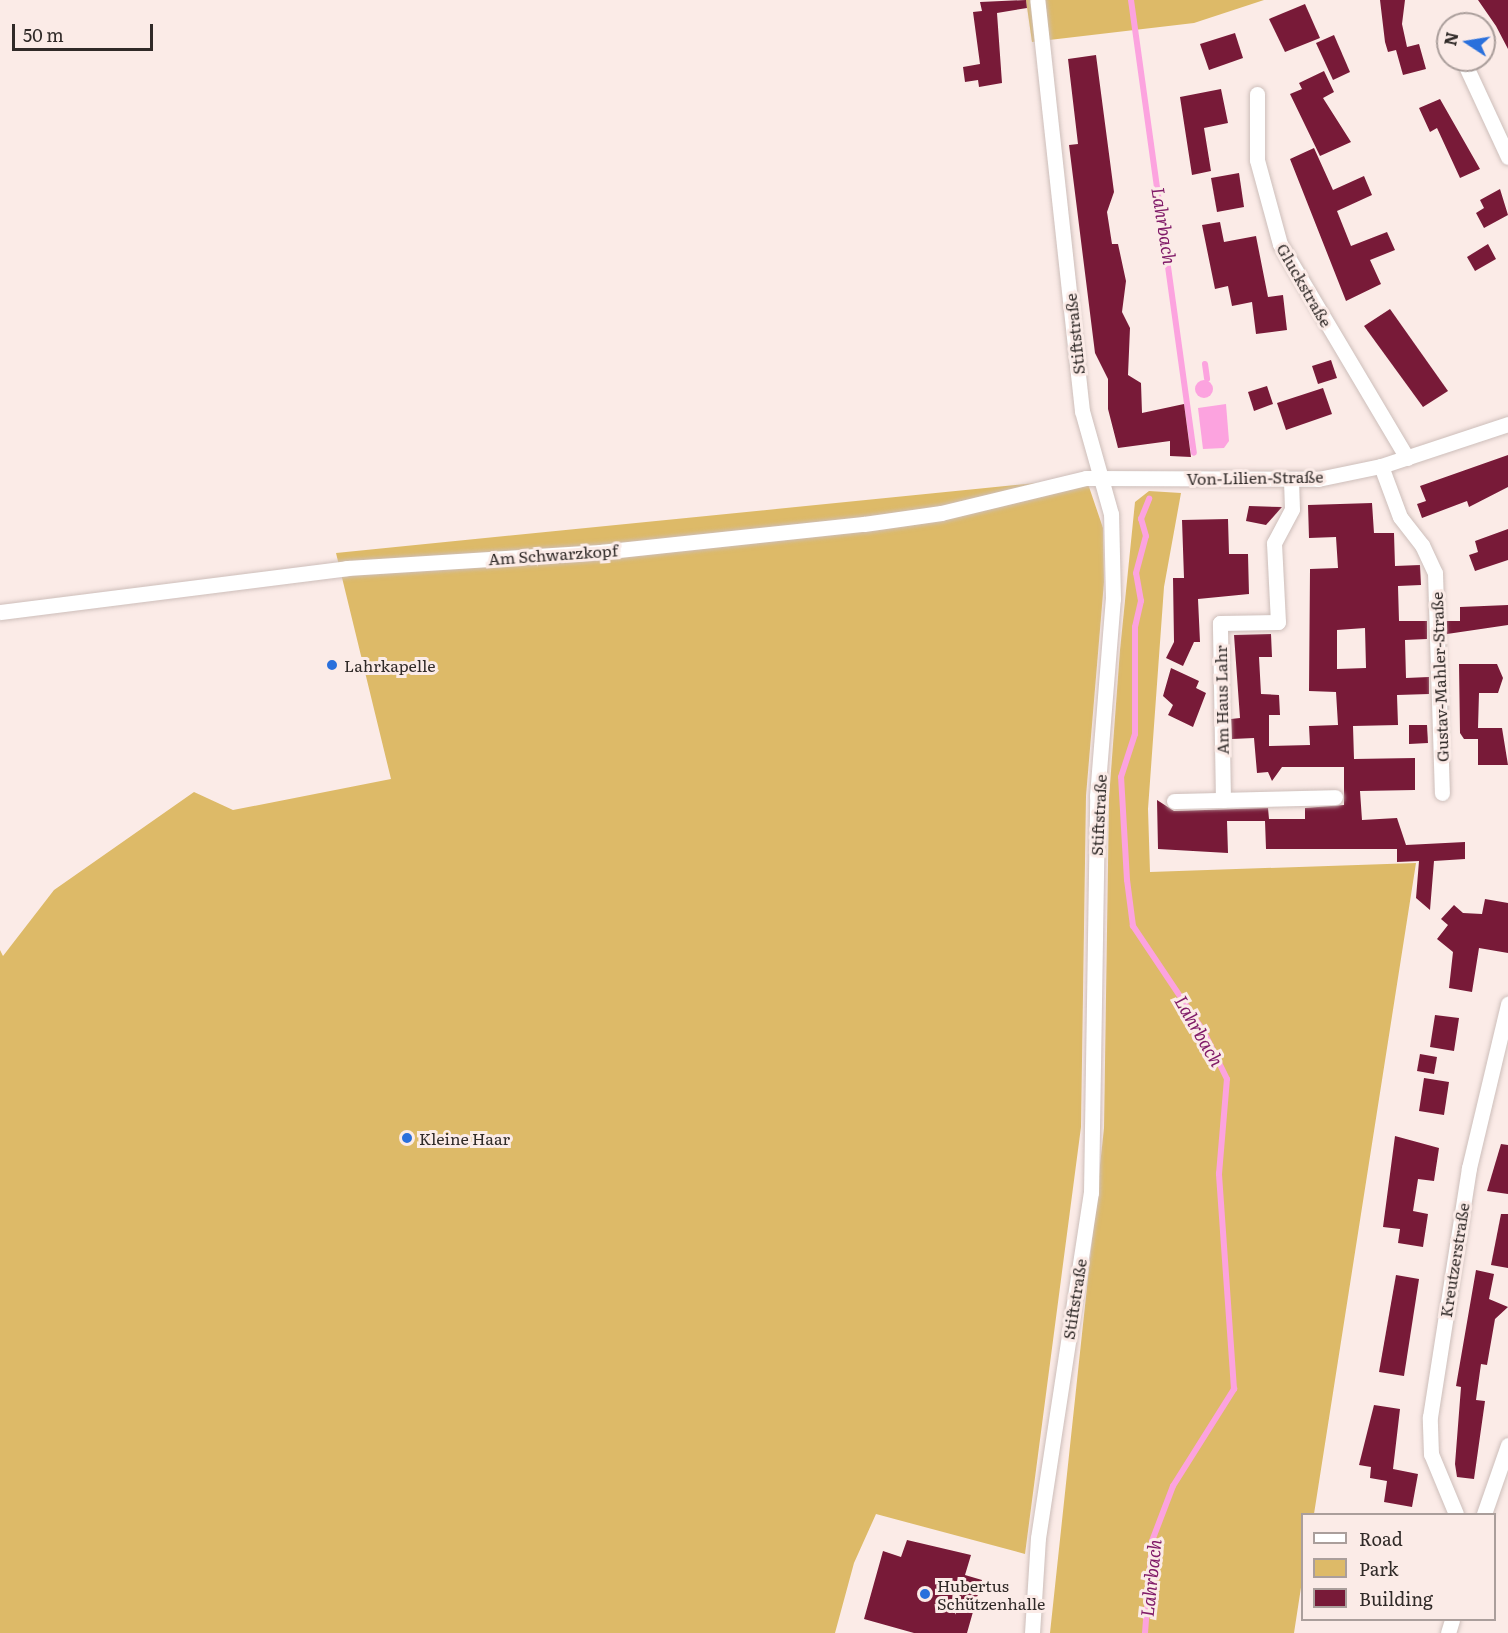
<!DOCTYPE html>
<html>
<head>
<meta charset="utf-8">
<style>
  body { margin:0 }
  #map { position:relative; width:1508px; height:1633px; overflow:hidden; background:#fbebe7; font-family:Literata,serif }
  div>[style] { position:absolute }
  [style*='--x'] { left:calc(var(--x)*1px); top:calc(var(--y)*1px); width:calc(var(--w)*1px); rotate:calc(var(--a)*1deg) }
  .green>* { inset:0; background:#ddba68 }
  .water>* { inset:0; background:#fca3df }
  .round { border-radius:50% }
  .stream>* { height:6px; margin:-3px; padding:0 3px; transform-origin:3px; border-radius:3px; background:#fca3df }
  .building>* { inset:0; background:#781a38 }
  .roads { filter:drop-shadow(0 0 2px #cdbeba) drop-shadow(0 0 2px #cdbeba) }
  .minor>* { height:15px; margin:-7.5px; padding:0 7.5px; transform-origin:7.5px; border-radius:7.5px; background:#fff }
  .dots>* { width:16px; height:16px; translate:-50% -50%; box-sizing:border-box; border:3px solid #fbebe7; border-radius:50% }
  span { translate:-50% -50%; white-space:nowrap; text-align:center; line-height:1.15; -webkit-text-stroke:6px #fbebe7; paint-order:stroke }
  .street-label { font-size:16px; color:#302a28 }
  .poi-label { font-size:16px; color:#302a28 }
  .left { translate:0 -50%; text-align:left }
  .water-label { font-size:18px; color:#811b68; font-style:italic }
  .legend { position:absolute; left:1301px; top:1513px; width:195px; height:108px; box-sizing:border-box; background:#fbebe7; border:2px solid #aa9e9b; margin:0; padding:8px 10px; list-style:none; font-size:18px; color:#302a28 }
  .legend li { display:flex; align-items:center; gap:12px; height:30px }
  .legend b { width:30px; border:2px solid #aa9e9b }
  .north { position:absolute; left:1436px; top:12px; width:60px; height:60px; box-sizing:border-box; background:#fbebe7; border:2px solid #aa9e9b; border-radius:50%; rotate:282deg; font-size:16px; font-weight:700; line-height:24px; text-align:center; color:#302a28 }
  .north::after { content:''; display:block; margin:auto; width:21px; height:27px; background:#2a70dc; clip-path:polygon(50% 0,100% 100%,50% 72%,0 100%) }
  .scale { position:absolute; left:12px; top:24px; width:141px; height:27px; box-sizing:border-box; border:3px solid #302a28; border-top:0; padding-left:8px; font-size:18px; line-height:21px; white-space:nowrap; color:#302a28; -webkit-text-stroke:4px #fbebe7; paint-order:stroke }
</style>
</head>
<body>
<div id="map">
  <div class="green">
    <div style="clip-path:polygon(1026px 0,1264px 0,1194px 23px,1032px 42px)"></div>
    <div style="clip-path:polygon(1086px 478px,1103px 528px,1104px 582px,1086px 796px,1081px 1127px,1025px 1554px,876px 1514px,854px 1563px,835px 1633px,0 1633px,0 950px,3px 956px,54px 890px,194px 792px,233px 810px,391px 779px,336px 553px)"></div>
    <div style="clip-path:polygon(1149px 491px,1181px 493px,1164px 587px,1148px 809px,1150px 872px,1416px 863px,1314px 1514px,1302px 1514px,1302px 1581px,1294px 1633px,1050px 1633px,1104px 1128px,1109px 798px,1120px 650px,1135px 502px)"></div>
  </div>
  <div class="water">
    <div class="round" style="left:1195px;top:380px;width:18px;height:18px"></div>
    <div style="clip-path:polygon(1226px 404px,1229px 441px,1224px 448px,1203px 449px,1198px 408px)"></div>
  </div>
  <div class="stream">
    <div style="--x:1131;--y:0;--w:457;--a:82.1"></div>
    <div style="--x:1205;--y:364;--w:15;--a:82"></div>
    <div style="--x:1145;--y:1633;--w:92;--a:-85.6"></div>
    <div style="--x:1152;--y:1541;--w:59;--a:-69.1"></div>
    <div style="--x:1173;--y:1486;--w:115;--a:-57.8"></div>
    <div style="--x:1234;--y:1389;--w:216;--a:-94"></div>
    <div style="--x:1219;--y:1174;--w:95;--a:-85.2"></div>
    <div style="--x:1227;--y:1079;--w:52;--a:-116.1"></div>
    <div style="--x:1204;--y:1032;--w:128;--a:-123.8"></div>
    <div style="--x:1133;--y:926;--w:46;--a:-97.4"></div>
    <div style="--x:1127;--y:880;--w:103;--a:-93.3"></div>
    <div style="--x:1121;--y:777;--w:45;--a:-72"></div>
    <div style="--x:1135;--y:734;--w:107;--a:-90"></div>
    <div style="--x:1135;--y:627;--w:27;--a:-77"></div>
    <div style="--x:1141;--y:601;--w:28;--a:-100"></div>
    <div style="--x:1136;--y:573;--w:38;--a:-75"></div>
    <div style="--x:1146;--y:536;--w:18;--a:-106"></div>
    <div style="--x:1141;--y:519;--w:22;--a:-68"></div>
  </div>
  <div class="building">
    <div style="clip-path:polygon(1026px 0,1027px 8px,997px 13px,1002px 83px,979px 87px,978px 80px,965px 82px,963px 67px,980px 64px,973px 12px,982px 11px,980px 2px)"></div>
    <div style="clip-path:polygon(1380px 0,1405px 0,1402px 24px,1407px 47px,1419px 44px,1426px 69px,1403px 75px,1396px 50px,1388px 52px,1385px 42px)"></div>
    <div style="clip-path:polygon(1478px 0,1508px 0,1508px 49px,1496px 26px)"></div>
    <div style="clip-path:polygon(1305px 4px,1320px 38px,1285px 52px,1269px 19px)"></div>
    <div style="clip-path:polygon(1235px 33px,1243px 58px,1209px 70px,1200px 44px)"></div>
    <div style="clip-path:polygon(1334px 35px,1350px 72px,1333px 80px,1316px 43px)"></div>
    <div style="clip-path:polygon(1096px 55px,1114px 192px,1107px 212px,1112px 244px,1118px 244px,1126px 281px,1122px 312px,1130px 328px,1128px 375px,1141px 383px,1142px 413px,1184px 404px,1191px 457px,1170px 456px,1170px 441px,1118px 448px,1108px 409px,1108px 379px,1095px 353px,1069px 145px,1078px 144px,1068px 59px)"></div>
    <div style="clip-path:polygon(1324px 71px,1334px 92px,1323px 98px,1351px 142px,1320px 156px,1290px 94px,1302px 89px,1299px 83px)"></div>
    <div style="clip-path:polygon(1221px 89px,1228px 123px,1204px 128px,1211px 171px,1192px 175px,1180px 97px)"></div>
    <div style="clip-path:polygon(1440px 99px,1480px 169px,1460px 178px,1437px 128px,1430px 132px,1419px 108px)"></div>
    <div style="clip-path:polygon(1314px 148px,1333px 190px,1364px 176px,1372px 195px,1337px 211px,1351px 246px,1387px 232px,1395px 250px,1370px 260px,1381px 284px,1346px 301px,1290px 159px)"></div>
    <div style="clip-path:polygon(1239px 173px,1244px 207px,1217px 212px,1211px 178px)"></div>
    <div style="clip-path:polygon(1500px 189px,1508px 215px,1484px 228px,1476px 213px,1484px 208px,1480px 200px)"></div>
    <div style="clip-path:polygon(1220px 222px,1224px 242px,1256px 236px,1268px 297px,1283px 295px,1287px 330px,1256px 334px,1252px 302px,1232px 306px,1228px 286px,1215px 289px,1202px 225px)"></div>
    <div style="clip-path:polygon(1488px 244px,1496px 259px,1475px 271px,1467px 257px)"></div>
    <div style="clip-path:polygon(1390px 309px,1448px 391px,1423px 407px,1364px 326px)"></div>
    <div style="clip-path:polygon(1331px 360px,1337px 378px,1318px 384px,1312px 366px)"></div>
    <div style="clip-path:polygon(1267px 386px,1273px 404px,1254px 411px,1248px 392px)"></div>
    <div style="clip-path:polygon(1323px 388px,1332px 414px,1286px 430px,1277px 403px)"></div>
    <div style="clip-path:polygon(1508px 455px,1508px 487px,1469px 507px,1467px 501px,1422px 518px,1417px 504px,1426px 501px,1420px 486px)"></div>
    <div style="clip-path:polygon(evenodd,1372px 503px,1374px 533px,1394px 533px,1395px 566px,1420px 565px,1421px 585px,1398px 586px,1399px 621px,1427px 621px,1427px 639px,1405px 640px,1406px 678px,1429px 677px,1429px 694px,1397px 695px,1398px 725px,1353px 726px,1354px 759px,1415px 758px,1415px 790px,1360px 791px,1362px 820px,1397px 818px,1406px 845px,1465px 842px,1465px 859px,1434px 861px,1430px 910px,1416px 898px,1419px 861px,1397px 862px,1397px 849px,1266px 849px,1265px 821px,1227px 821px,1228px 853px,1158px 849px,1157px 800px,1174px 811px,1268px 808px,1269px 819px,1305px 819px,1305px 808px,1344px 805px,1344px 767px,1282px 767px,1272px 781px,1268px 772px,1257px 773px,1254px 738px,1232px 739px,1231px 719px,1240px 718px,1234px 635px,1271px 634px,1272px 657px,1259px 657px,1261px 694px,1279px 695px,1280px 715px,1269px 715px,1269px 746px,1310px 745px,1309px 726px,1338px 725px,1336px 692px,1309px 691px,1310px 569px,1338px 568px,1336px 537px,1309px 538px,1308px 505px,1372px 503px,1365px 628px,1366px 668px,1337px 669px,1337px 630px,1365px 628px)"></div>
    <div style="clip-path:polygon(1249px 506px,1282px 507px,1266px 525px,1246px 521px)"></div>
    <div style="clip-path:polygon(1228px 519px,1229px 554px,1248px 554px,1249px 594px,1198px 599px,1200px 642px,1194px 642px,1183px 666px,1166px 658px,1174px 642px,1173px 578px,1184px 578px,1182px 520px)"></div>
    <div style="clip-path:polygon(1508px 529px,1508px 560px,1475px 571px,1469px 555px,1478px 552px,1475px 541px)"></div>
    <div style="clip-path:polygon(1508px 605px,1508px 625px,1447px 634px,1446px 621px,1460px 621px,1460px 607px)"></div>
    <div style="clip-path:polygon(1459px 664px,1497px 664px,1503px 678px,1498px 693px,1479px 693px,1478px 728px,1502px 728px,1508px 765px,1478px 765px,1478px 730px,1478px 739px,1464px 739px,1460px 733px)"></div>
    <div style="clip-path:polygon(1171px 668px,1199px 681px,1196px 688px,1206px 693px,1193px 727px,1168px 715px,1173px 705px,1163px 696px)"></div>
    <div style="clip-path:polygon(1409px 725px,1427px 725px,1428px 743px,1409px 744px)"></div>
    <div style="clip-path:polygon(1485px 899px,1508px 903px,1508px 953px,1479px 948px,1472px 992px,1449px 988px,1453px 952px,1437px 939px,1448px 925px,1441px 919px,1454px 905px,1463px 913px,1482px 914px)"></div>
    <div style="clip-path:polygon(1435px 1015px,1459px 1018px,1454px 1051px,1430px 1047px)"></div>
    <div style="clip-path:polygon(1420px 1054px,1437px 1057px,1434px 1074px,1417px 1071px)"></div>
    <div style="clip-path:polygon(1424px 1078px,1449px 1082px,1444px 1115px,1419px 1111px)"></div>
    <div style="clip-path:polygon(1395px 1136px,1439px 1148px,1434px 1181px,1418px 1179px,1413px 1211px,1428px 1214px,1423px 1247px,1398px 1243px,1400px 1229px,1383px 1227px)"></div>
    <div style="clip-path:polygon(1501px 1144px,1508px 1145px,1508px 1194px,1487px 1191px)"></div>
    <div style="clip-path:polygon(1501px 1214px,1508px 1214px,1508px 1268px,1491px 1265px)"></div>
    <div style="clip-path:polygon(1476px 1270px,1494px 1274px,1489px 1299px,1508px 1307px,1495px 1319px,1487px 1365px,1481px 1364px,1476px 1400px,1485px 1401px,1474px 1479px,1457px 1477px,1455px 1464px,1461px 1387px,1456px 1386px)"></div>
    <div style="clip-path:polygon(1396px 1275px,1419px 1279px,1404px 1376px,1379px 1372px)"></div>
    <div style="clip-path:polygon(1374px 1405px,1400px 1409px,1393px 1469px,1418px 1474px,1412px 1507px,1384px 1502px,1387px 1481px,1370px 1478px,1371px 1467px,1359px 1465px)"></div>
    <div style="clip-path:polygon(907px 1540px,971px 1555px,965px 1575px,982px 1580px,967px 1633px,914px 1633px,864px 1619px,883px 1551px,901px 1557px)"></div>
  </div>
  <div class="roads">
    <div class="minor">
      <div style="--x:1463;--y:60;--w:107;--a:65.1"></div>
      <div style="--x:1257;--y:94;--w:66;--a:90"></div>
      <div style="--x:1257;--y:160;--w:87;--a:74.7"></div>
      <div style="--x:1280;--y:244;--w:249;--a:59.3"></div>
      <div style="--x:1381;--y:466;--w:54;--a:69.6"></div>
      <div style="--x:1400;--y:517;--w:36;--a:52"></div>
      <div style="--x:1422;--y:545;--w:31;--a:65"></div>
      <div style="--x:1435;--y:573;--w:220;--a:88.2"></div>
      <div style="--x:0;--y:612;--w:350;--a:-7.2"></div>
      <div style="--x:347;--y:568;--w:254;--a:-3.6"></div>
      <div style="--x:600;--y:552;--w:265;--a:-6.1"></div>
      <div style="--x:864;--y:524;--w:78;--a:-8.1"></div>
      <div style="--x:941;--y:513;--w:149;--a:-13.6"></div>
      <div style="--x:1086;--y:478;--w:232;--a:0.2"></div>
      <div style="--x:1318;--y:479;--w:64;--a:-11.7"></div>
      <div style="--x:1381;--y:466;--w:134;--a:-18.3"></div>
      <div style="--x:1223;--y:800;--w:177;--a:-91"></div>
      <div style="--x:1220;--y:623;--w:58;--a:-1"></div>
      <div style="--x:1278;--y:622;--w:79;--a:-92.9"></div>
      <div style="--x:1274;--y:543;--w:38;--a:-62"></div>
      <div style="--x:1292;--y:509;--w:29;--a:-92"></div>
      <div style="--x:1174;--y:801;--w:161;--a:-1.4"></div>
      <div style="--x:1456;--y:1514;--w:65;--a:-112.6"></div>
      <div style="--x:1431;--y:1454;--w:37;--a:-92"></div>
      <div style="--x:1430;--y:1417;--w:252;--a:-81.1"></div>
      <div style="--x:1469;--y:1168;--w:169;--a:-76.6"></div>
      <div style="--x:1484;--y:1514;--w:73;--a:-70.8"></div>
      <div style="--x:1032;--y:1633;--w:95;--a:-86.4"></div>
      <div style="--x:1038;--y:1538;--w:349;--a:-81.3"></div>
      <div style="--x:1091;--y:1193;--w:397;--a:-89.1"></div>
      <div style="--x:1097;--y:796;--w:198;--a:-85.4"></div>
      <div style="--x:1113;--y:599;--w:85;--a:-91.3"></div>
      <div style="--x:1111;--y:514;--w:107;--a:-105.7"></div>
      <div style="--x:1082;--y:411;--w:413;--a:-96.2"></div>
      <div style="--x:1448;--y:1633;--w:14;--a:-73"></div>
    </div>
  </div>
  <div class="dots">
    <div style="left:332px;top:665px;background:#2a70dc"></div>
    <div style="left:407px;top:1138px;background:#2a70dc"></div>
    <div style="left:925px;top:1594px;background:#2a70dc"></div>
  </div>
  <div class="street-label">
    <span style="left:1305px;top:285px;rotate:60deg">Gluckstraße</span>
    <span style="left:1074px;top:334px;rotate:-96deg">Stiftstraße</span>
    <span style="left:1255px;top:477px;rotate:-1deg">Von-Lilien-Straße</span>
    <span style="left:553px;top:554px;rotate:-4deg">Am Schwarzkopf</span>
    <span style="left:1439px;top:677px;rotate:-92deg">Gustav-Mahler-Straße</span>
    <span style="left:1221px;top:700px;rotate:-91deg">Am Haus Lahr</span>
    <span style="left:1098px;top:815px;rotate:-87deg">Stiftstraße</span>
    <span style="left:1454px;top:1260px;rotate:-81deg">Kreutzerstraße</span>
    <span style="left:1074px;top:1299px;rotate:-81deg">Stiftstraße</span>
  </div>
  <div class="poi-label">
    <span class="left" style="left:344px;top:665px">Lahrkapelle</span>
    <span class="left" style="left:419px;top:1138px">Kleine Haar</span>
    <span class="left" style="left:937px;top:1594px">Hubertus<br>Schützenhalle</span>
  </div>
  <div class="water-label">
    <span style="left:1164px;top:226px;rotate:81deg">Lahrbach</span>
    <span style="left:1199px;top:1031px;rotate:60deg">Lahrbach</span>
    <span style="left:1151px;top:1578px;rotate:-84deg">Lahrbach</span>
  </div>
  <ul class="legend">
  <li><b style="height:8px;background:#fff"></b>Road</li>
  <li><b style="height:16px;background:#ddba68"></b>Park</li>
  <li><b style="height:16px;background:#781a38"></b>Building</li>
  </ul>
  <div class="north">N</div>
  <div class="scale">50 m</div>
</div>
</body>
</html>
